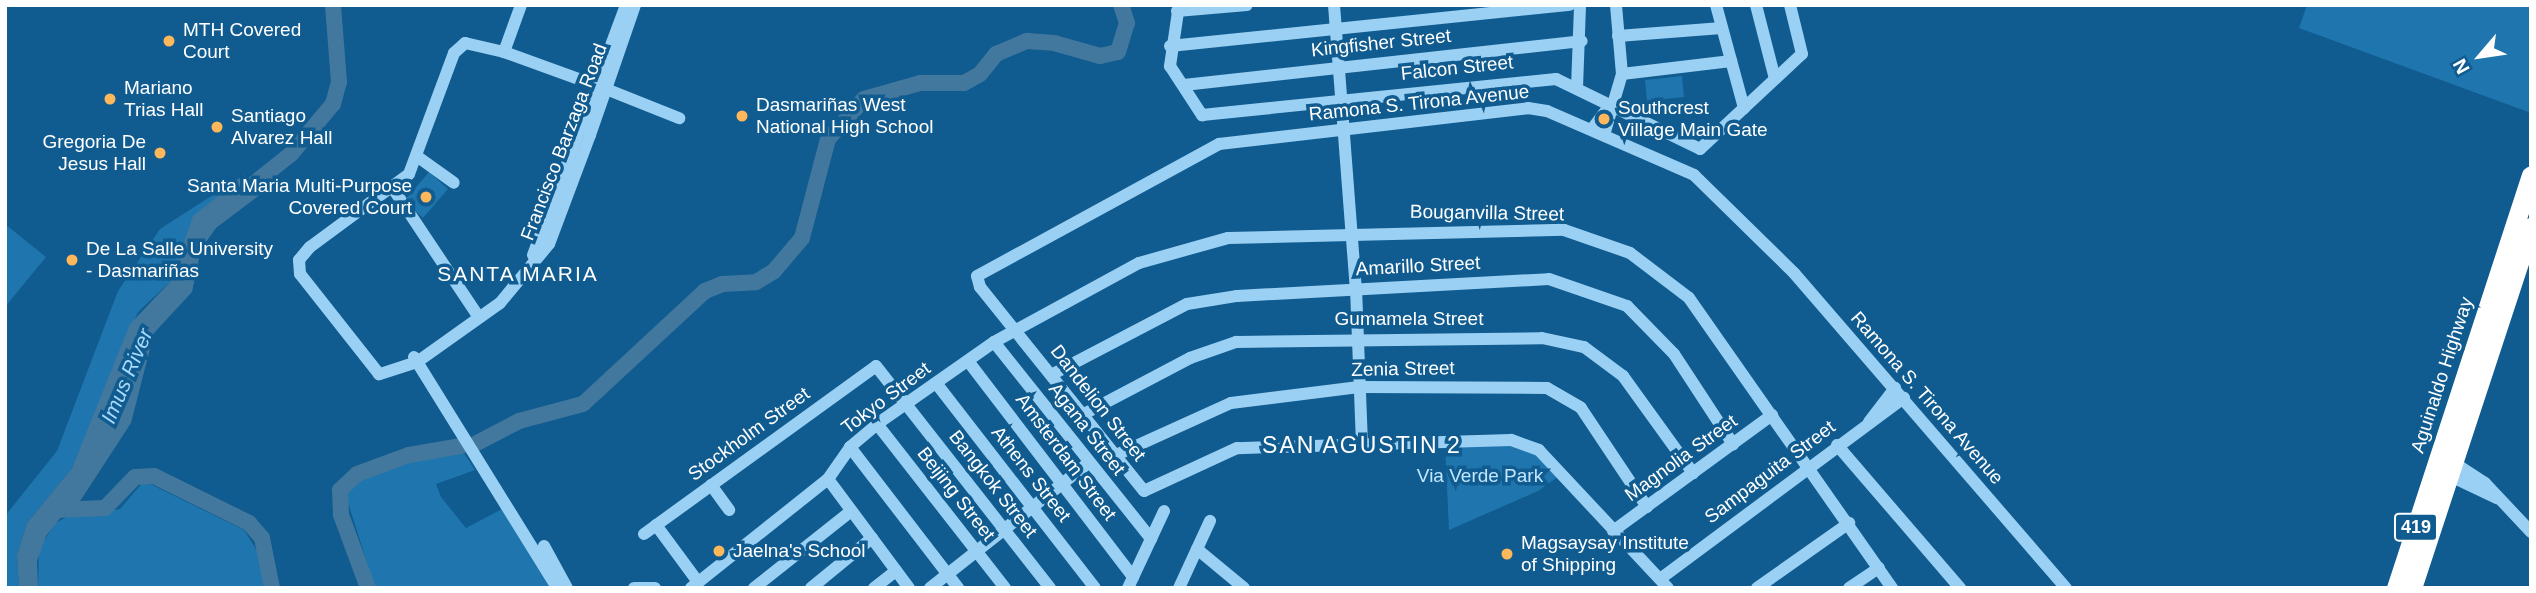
<!DOCTYPE html>
<html>
<head>
<meta charset="utf-8">
<style>
  body { margin:0 }
  #map { position:relative; width:2536px; height:593px; overflow:hidden; background:#105b8f; font-family:Arial,sans-serif }
  div>[style] { position:absolute }
  [style*='--x'] { left:calc(var(--x)*1px); top:calc(var(--y)*1px); width:calc(var(--w)*1px); rotate:calc(var(--a)*1deg) }
  .green>* { inset:0; background:#1f75ad }
  .water>* { inset:0; background:#42789e }
  .river>* { height:16px; margin:-8px; padding:0 8px; transform-origin:8px; border-radius:8px; background:#42789e }
  .minor>* { height:12px; margin:-6px; padding:0 6px; transform-origin:6px; border-radius:6px; background:#9ad0f3 }
  .highway>* { height:19px; margin:-9.5px; padding:0 9.5px; transform-origin:9.5px; border-radius:9.5px; background:#fff }
  .dots>* { width:19px; height:19px; translate:-50% -50%; box-sizing:border-box; border:4px solid #105b8f; border-radius:50% }
  span { translate:-50% -50%; white-space:nowrap; text-align:center; line-height:1.15; -webkit-text-stroke:7px #105b8f; paint-order:stroke }
  .shield-label span { padding:2px 5px; background:#105b8f; border:2px solid; border-radius:5px; -webkit-text-stroke-width:0 }
  .shield-label { font-size:18px; color:#fff; font-weight:700 }
  .poi-label { font-size:19px; color:#fff }
  .left { translate:0 -50%; text-align:left }
  .right { translate:-100% -50%; text-align:right }
  .street-label { font-size:19px; color:#fff }
  .park-label { font-size:19px; color:#c1e6fd }
  .neighbourhood-label { font-size:21px; color:#fff; letter-spacing:2px }
  .water-label { font-size:21px; color:#a6d9fa; font-style:italic }
  .quarter-label { font-size:23px; color:#fff; letter-spacing:2px }
  .frame { position:absolute; inset:0; border:7px solid #fff; pointer-events:none }
  .north { position:absolute; left:2445px; top:21px; width:70px; height:70px; -webkit-text-stroke:5px #105b8f; paint-order:stroke; rotate:241deg; font-size:19px; font-weight:700; line-height:28px; text-align:center; color:#fff }
  .north::after { content:''; display:block; margin:auto; width:24px; height:32px; background:#fff; clip-path:polygon(50% 0,100% 100%,50% 72%,0 100%) }
</style>
</head>
<body>
<div id="map">
  <div class="green">
    <div style="clip-path:polygon(2307px 5px,2531px 5px,2531px 113px,2299px 28px)"></div>
    <div style="clip-path:polygon(1682px 76px,1684px 97px,1647px 101px,1645px 80px)"></div>
    <div style="clip-path:polygon(429px 172px,448px 189px,423px 218px,404px 201px)"></div>
    <div style="clip-path:polygon(244px 175px,194px 216px,170px 282px,138px 312px,72px 468px,27px 523px,17px 555px,19px 588px,5px 588px,5px 516px,57px 451px,118px 291px,160px 229px)"></div>
    <div style="clip-path:polygon(5px 224px,46px 257px,5px 307px)"></div>
    <div style="clip-path:polygon(1511px 440px,1539px 450px,1562px 474px,1538px 491px,1449px 530px,1445px 445px)"></div>
    <div style="clip-path:polygon(464px 453px,475px 470px,436px 484px,441px 497px,466px 528px,504px 508px,551px 588px,375px 588px,345px 493px,360px 480px,411px 461px)"></div>
    <div style="clip-path:polygon(144px 481px,244px 530px,261px 557px,265px 588px,38px 588px,39px 549px,55px 523px,71px 515px,120px 509px)"></div>
  </div>
  <div class="water">
    <div style="clip-path:polygon(244px 175px,261px 194px,216px 228px,201px 249px,192px 292px,154px 333px,131px 423px,71px 515px,61px 517px,46px 536px,37px 561px,38px 588px,19px 588px,17px 555px,27px 523px,72px 468px,130px 324px,170px 282px,193px 216px)"></div>
  </div>
  <div class="river">
    <div style="--x:236;--y:198;--w:70;--a:-38.7"></div>
    <div style="--x:291;--y:154;--w:65;--a:-50"></div>
    <div style="--x:333;--y:104;--w:23;--a:-75"></div>
    <div style="--x:339;--y:82;--w:77;--a:-94.5"></div>
    <div style="--x:475;--y:444;--w:50;--a:-27.6"></div>
    <div style="--x:519;--y:421;--w:66;--a:-14.9"></div>
    <div style="--x:583;--y:404;--w:166;--a:-42.8"></div>
    <div style="--x:705;--y:291;--w:18;--a:-22"></div>
    <div style="--x:722;--y:284;--w:34;--a:-3"></div>
    <div style="--x:756;--y:282;--w:21;--a:-31"></div>
    <div style="--x:774;--y:271;--w:43;--a:-49.7"></div>
    <div style="--x:802;--y:238;--w:102;--a:-75.3"></div>
    <div style="--x:828;--y:139;--w:54;--a:-48"></div>
    <div style="--x:864;--y:99;--w:58;--a:-15.9"></div>
    <div style="--x:920;--y:83;--w:44;--a:0"></div>
    <div style="--x:964;--y:83;--w:18;--a:-29"></div>
    <div style="--x:980;--y:74;--w:26;--a:-51"></div>
    <div style="--x:996;--y:54;--w:34;--a:-23"></div>
    <div style="--x:1027;--y:41;--w:27;--a:4"></div>
    <div style="--x:1054;--y:43;--w:48;--a:15.8"></div>
    <div style="--x:1100;--y:56;--w:18;--a:-13"></div>
    <div style="--x:1118;--y:52;--w:30;--a:-73"></div>
    <div style="--x:1127;--y:23;--w:19;--a:-108"></div>
    <div style="--x:56;--y:510;--w:49;--a:-2.3"></div>
    <div style="--x:105;--y:508;--w:43;--a:-45.9"></div>
    <div style="--x:135;--y:477;--w:19;--a:-3"></div>
    <div style="--x:154;--y:476;--w:106;--a:26.3"></div>
    <div style="--x:249;--y:523;--w:20;--a:49"></div>
    <div style="--x:262;--y:538;--w:51;--a:78.7"></div>
    <div style="--x:368;--y:588;--w:78;--a:-110.3"></div>
    <div style="--x:341;--y:515;--w:25;--a:-92"></div>
    <div style="--x:340;--y:490;--w:23;--a:-43"></div>
    <div style="--x:357;--y:474;--w:55;--a:-20.1"></div>
    <div style="--x:409;--y:455;--w:53;--a:-9.8"></div>
  </div>
  <div class="minor">
    <div style="--x:635;--y:5;--w:89;--a:109"></div>
    <div style="--x:606;--y:89;--w:49;--a:109.2"></div>
    <div style="--x:590;--y:135;--w:116;--a:110.6"></div>
    <div style="--x:549;--y:244;--w:77;--a:129.7"></div>
    <div style="--x:500;--y:303;--w:102;--a:144.6"></div>
    <div style="--x:417;--y:362;--w:40;--a:162"></div>
    <div style="--x:379;--y:374;--w:127;--a:-128.3"></div>
    <div style="--x:300;--y:274;--w:14;--a:-94"></div>
    <div style="--x:299;--y:260;--w:17;--a:-50"></div>
    <div style="--x:310;--y:247;--w:123;--a:-36.4"></div>
    <div style="--x:409;--y:174;--w:129;--a:-69.6"></div>
    <div style="--x:454;--y:53;--w:15;--a:-42"></div>
    <div style="--x:465;--y:43;--w:40;--a:13"></div>
    <div style="--x:504;--y:52;--w:109;--a:19.9"></div>
    <div style="--x:606;--y:89;--w:79;--a:21.7"></div>
    <div style="--x:1179;--y:5;--w:62;--a:98.4"></div>
    <div style="--x:1170;--y:66;--w:59;--a:56.9"></div>
    <div style="--x:1202;--y:115;--w:356;--a:-5.8"></div>
    <div style="--x:1556;--y:79;--w:160;--a:25.9"></div>
    <div style="--x:1700;--y:149;--w:139;--a:-43"></div>
    <div style="--x:1802;--y:54;--w:50;--a:-103.8"></div>
    <div style="--x:1334;--y:5;--w:284;--a:85.6"></div>
    <div style="--x:1356;--y:288;--w:157;--a:87.8"></div>
    <div style="--x:1716;--y:5;--w:107;--a:74.8"></div>
    <div style="--x:1756;--y:5;--w:76;--a:75.6"></div>
    <div style="--x:1177;--y:11;--w:70;--a:-4.9"></div>
    <div style="--x:1618;--y:36;--w:104;--a:-4.4"></div>
    <div style="--x:1170;--y:46;--w:402;--a:-5.9"></div>
    <div style="--x:504;--y:52;--w:50;--a:-70.1"></div>
    <div style="--x:1622;--y:74;--w:110;--a:-6.8"></div>
    <div style="--x:1184;--y:85;--w:400;--a:-6.3"></div>
    <div style="--x:1577;--y:88;--w:83;--a:-87.9"></div>
    <div style="--x:1592;--y:129;--w:31;--a:-53"></div>
    <div style="--x:1604;--y:135;--w:64;--a:-73.6"></div>
    <div style="--x:1622;--y:74;--w:69;--a:-95"></div>
    <div style="--x:418;--y:157;--w:44;--a:35.8"></div>
    <div style="--x:394;--y:190;--w:148;--a:56.3"></div>
    <div style="--x:533;--y:255;--w:267;--a:-69.6"></div>
    <div style="--x:994;--y:342;--w:252;--a:51.4"></div>
    <div style="--x:414;--y:357;--w:272;--a:58.2"></div>
    <div style="--x:968;--y:361;--w:272;--a:52.6"></div>
    <div style="--x:1051;--y:375;--w:153;--a:-27.6"></div>
    <div style="--x:1187;--y:304;--w:51;--a:-9.1"></div>
    <div style="--x:1237;--y:296;--w:312;--a:-3.1"></div>
    <div style="--x:1549;--y:279;--w:83;--a:19.1"></div>
    <div style="--x:1627;--y:306;--w:67;--a:45.6"></div>
    <div style="--x:1674;--y:354;--w:108;--a:56.8"></div>
    <div style="--x:936;--y:383;--w:259;--a:52.2"></div>
    <div style="--x:1082;--y:415;--w:122;--a:-27.8"></div>
    <div style="--x:1190;--y:358;--w:49;--a:-19.2"></div>
    <div style="--x:1236;--y:342;--w:306;--a:-0.7"></div>
    <div style="--x:1542;--y:338;--w:43;--a:12.1"></div>
    <div style="--x:1584;--y:347;--w:49;--a:36.6"></div>
    <div style="--x:1623;--y:376;--w:120;--a:54.2"></div>
    <div style="--x:1869;--y:422;--w:43;--a:-52.6"></div>
    <div style="--x:877;--y:424;--w:208;--a:52"></div>
    <div style="--x:1837;--y:445;--w:189;--a:49.3"></div>
    <div style="--x:850;--y:447;--w:178;--a:52.5"></div>
    <div style="--x:1114;--y:456;--w:128;--a:-24.4"></div>
    <div style="--x:1231;--y:403;--w:129;--a:-7.1"></div>
    <div style="--x:1359;--y:387;--w:188;--a:0.3"></div>
    <div style="--x:1547;--y:388;--w:39;--a:30"></div>
    <div style="--x:1581;--y:408;--w:119;--a:56.3"></div>
    <div style="--x:2445;--y:466;--w:17;--a:7"></div>
    <div style="--x:2462;--y:468;--w:27;--a:33"></div>
    <div style="--x:2485;--y:483;--w:67;--a:46.8"></div>
    <div style="--x:2444;--y:473;--w:59;--a:25.3"></div>
    <div style="--x:828;--y:479;--w:136;--a:53.4"></div>
    <div style="--x:711;--y:485;--w:31;--a:54"></div>
    <div style="--x:656;--y:525;--w:71;--a:53.6"></div>
    <div style="--x:1613;--y:531;--w:197;--a:-36.1"></div>
    <div style="--x:644;--y:534;--w:286;--a:-35.9"></div>
    <div style="--x:876;--y:366;--w:282;--a:51.9"></div>
    <div style="--x:544;--y:546;--w:48;--a:61.3"></div>
    <div style="--x:1197;--y:549;--w:61;--a:39.7"></div>
    <div style="--x:1660;--y:579;--w:304;--a:-36.6"></div>
    <div style="--x:634;--y:588;--w:21;--a:0"></div>
    <div style="--x:691;--y:588;--w:175;--a:-38.5"></div>
    <div style="--x:828;--y:479;--w:39;--a:-55"></div>
    <div style="--x:850;--y:447;--w:35;--a:-40"></div>
    <div style="--x:877;--y:424;--w:143;--a:-35"></div>
    <div style="--x:994;--y:342;--w:165;--a:-28.6"></div>
    <div style="--x:1139;--y:263;--w:92;--a:-15.7"></div>
    <div style="--x:1228;--y:238;--w:336;--a:-1.4"></div>
    <div style="--x:1564;--y:230;--w:70;--a:19.2"></div>
    <div style="--x:1630;--y:253;--w:74;--a:37.3"></div>
    <div style="--x:1689;--y:298;--w:354;--a:55"></div>
    <div style="--x:754;--y:588;--w:124;--a:-38.4"></div>
    <div style="--x:811;--y:588;--w:79;--a:-39.3"></div>
    <div style="--x:874;--y:588;--w:28;--a:-38"></div>
    <div style="--x:930;--y:588;--w:201;--a:-38.3"></div>
    <div style="--x:1128;--y:588;--w:85;--a:-64.9"></div>
    <div style="--x:1179;--y:588;--w:74;--a:-65.2"></div>
    <div style="--x:1668;--y:588;--w:189;--a:-133.1"></div>
    <div style="--x:1539;--y:450;--w:30;--a:-160"></div>
    <div style="--x:1511;--y:440;--w:274;--a:178.3"></div>
    <div style="--x:1237;--y:448;--w:102;--a:155.2"></div>
    <div style="--x:1144;--y:491;--w:262;--a:-128.8"></div>
    <div style="--x:980;--y:287;--w:11;--a:-105"></div>
    <div style="--x:977;--y:276;--w:276;--a:-28.6"></div>
    <div style="--x:1219;--y:144;--w:311;--a:-6.6"></div>
    <div style="--x:1528;--y:108;--w:19;--a:9"></div>
    <div style="--x:1547;--y:111;--w:160;--a:23.5"></div>
    <div style="--x:1694;--y:175;--w:140;--a:44.4"></div>
    <div style="--x:1794;--y:273;--w:416;--a:49.2"></div>
    <div style="--x:1757;--y:588;--w:113;--a:-35.2"></div>
    <div style="--x:1849;--y:588;--w:36;--a:-34"></div>
  </div>
  <div class="highway">
    <div style="--x:2396;--y:588;--w:434;--a:-71.9"></div>
    <div style="--x:2412;--y:588;--w:380;--a:-71.8"></div>
  </div>
  <div class="dots">
    <div style="left:169px;top:41px;background:#ffb75c"></div>
    <div style="left:110px;top:99px;background:#ffb75c"></div>
    <div style="left:742px;top:116px;background:#ffb75c"></div>
    <div style="left:1604px;top:119px;background:#ffb75c"></div>
    <div style="left:217px;top:127px;background:#ffb75c"></div>
    <div style="left:160px;top:153px;background:#ffb75c"></div>
    <div style="left:426px;top:197px;background:#ffb75c"></div>
    <div style="left:72px;top:260px;background:#ffb75c"></div>
    <div style="left:719px;top:551px;background:#ffb75c"></div>
    <div style="left:1507px;top:554px;background:#ffb75c"></div>
  </div>
  <div class="shield-label">
    <span style="left:2416px;top:527px">419</span>
  </div>
  <div class="poi-label">
    <span class="left" style="left:183px;top:41px">MTH Covered<br>Court</span>
    <span class="left" style="left:124px;top:99px">Mariano<br>Trias Hall</span>
    <span class="left" style="left:756px;top:116px">Dasmariñas West<br>National High School</span>
    <span class="left" style="left:1618px;top:119px">Southcrest<br>Village Main Gate</span>
    <span class="left" style="left:231px;top:127px">Santiago<br>Alvarez Hall</span>
    <span class="right" style="left:146px;top:153px">Gregoria De<br>Jesus Hall</span>
    <span class="right" style="left:412px;top:197px">Santa Maria Multi-Purpose<br>Covered Court</span>
    <span class="left" style="left:86px;top:260px">De La Salle University<br>- Dasmariñas</span>
    <span class="left" style="left:1521px;top:554px">Magsaysay Institute<br>of Shipping</span>
    <span class="left" style="left:733px;top:551px">Jaelna's School</span>
  </div>
  <div class="street-label">
    <span style="left:1381px;top:43px;rotate:-6deg">Kingfisher Street</span>
    <span style="left:1457px;top:68px;rotate:-6deg">Falcon Street</span>
    <span style="left:1419px;top:103px;rotate:-6deg">Ramona S. Tirona Avenue</span>
    <span style="left:564px;top:142px;rotate:-69deg">Francisco Barzaga Road</span>
    <span style="left:1487px;top:213px;rotate:1deg">Bouganvilla Street</span>
    <span style="left:1418px;top:266px;rotate:-3deg">Amarillo Street</span>
    <span style="left:1409px;top:319px">Gumamela Street</span>
    <span style="left:1403px;top:369px;rotate:-1deg">Zenia Street</span>
    <span style="left:2442px;top:375px;rotate:-72deg">Aguinaldo Highway</span>
    <span style="left:886px;top:398px;rotate:-37deg">Tokyo Street</span>
    <span style="left:1927px;top:398px;rotate:49deg">Ramona S. Tirona Avenue</span>
    <span style="left:1098px;top:403px;rotate:52deg">Dandelion Street</span>
    <span style="left:1087px;top:429px;rotate:52deg">Agana Street</span>
    <span style="left:749px;top:434px;rotate:-36deg">Stockholm Street</span>
    <span style="left:1066px;top:457px;rotate:53deg">Amsterdam Street</span>
    <span style="left:1681px;top:458px;rotate:-36deg">Magnolia Street</span>
    <span style="left:1770px;top:472px;rotate:-37deg">Sampaguita Street</span>
    <span style="left:1031px;top:474px;rotate:52deg">Athens Street</span>
    <span style="left:993px;top:484px;rotate:52deg">Bangkok Street</span>
    <span style="left:956px;top:494px;rotate:52deg">Beijing Street</span>
  </div>
  <div class="park-label">
    <span style="left:1480px;top:476px">Via Verde Park</span>
  </div>
  <div class="neighbourhood-label">
    <span style="left:518px;top:274px">SANTA MARIA</span>
  </div>
  <div class="water-label">
    <span style="left:127px;top:376px;rotate:-67deg">Imus River</span>
  </div>
  <div class="quarter-label">
    <span style="left:1362px;top:445px">SAN AGUSTIN 2</span>
  </div>
  <div class="frame"></div>
  <div class="north">N</div>
</div>
</body>
</html>
